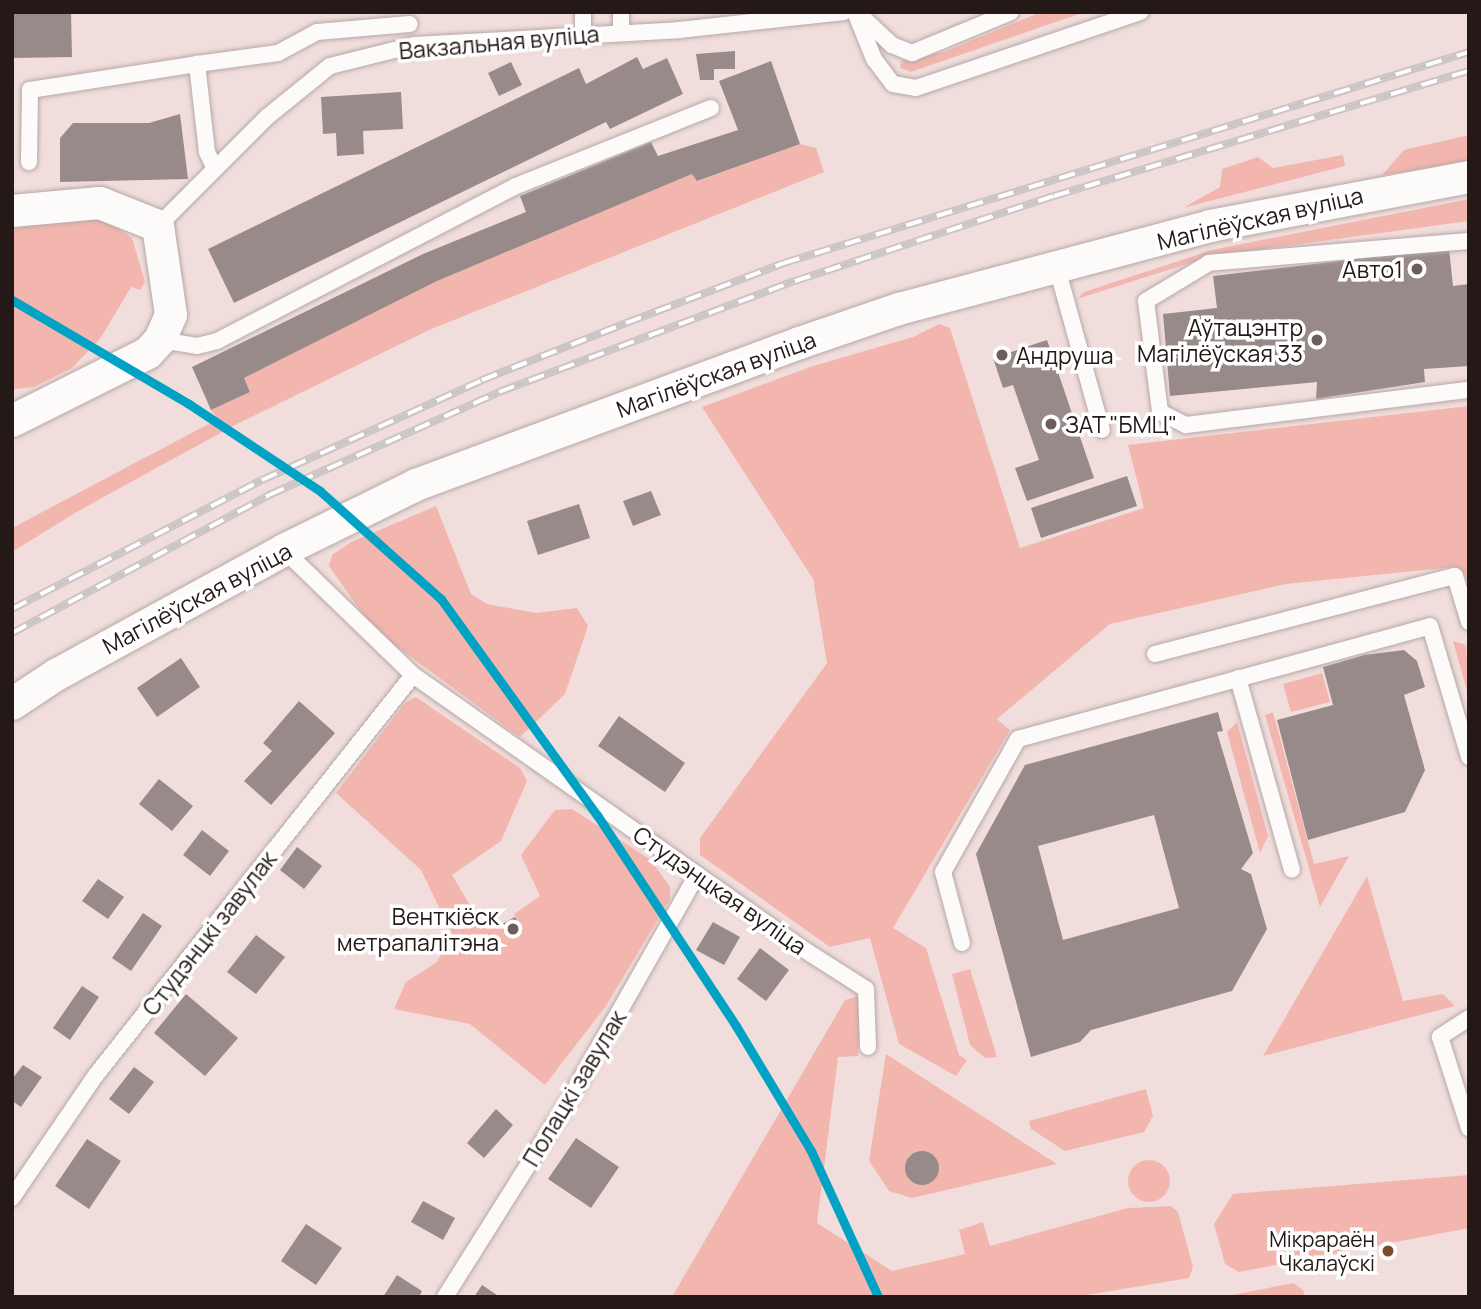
<!DOCTYPE html>
<html>
<head>
<meta charset="utf-8">
<style>
  body { margin:0 }
  #map { position:relative; width:1481px; height:1309px; overflow:hidden; background:#f1dedc; font-family:Manrope,sans-serif }
  div>[style] { position:absolute }
  [style*='--x'] { left:calc(var(--x)*1px); top:calc(var(--y)*1px); width:calc(var(--w)*1px); rotate:calc(var(--a)*1deg) }
  .green>* { inset:0; background:#f3b6af }
  .round { border-radius:50% }
  .building>* { inset:0; background:#988a88 }
  .roads { filter:drop-shadow(0 0 2px #b6a8a6) drop-shadow(0 0 2px #b6a8a6) }
  .service>* { height:16px; margin:-8px; padding:0 8px; transform-origin:8px; border-radius:8px; background:#fdfafa }
  .minor>* { height:32px; margin:-16px; padding:0 16px; transform-origin:16px; border-radius:16px; background:#fdfafa }
  .rail>* { height:8px; margin-top:-4px; transform-origin:0; background:repeating-linear-gradient(90deg,#fff 0 16px,#cbc6c5 0 32px); box-sizing:border-box; border-block:2px solid #cbc6c5 }
  .metro-1>* { height:9px; margin:-4.5px; padding:0 4.5px; transform-origin:4.5px; border-radius:4.5px; background:#02a2c5 }
  .dots>* { width:19px; height:19px; translate:-50% -50%; box-sizing:border-box; border:4px solid #fff; border-radius:50% }
  span { translate:-50% -50%; white-space:nowrap; text-align:center; line-height:1.15; -webkit-text-stroke:7px #fff; paint-order:stroke }
  .bus-label { font-size:21px; color:#241917 }
  .right { translate:-100% -50%; text-align:right }
  .street-label { font-size:23px; color:#241917 }
  .poi-label { font-size:23px; color:#241917 }
  .left { translate:0 -50%; text-align:left }
  .frame { position:absolute; inset:0; border:14px solid #241917; pointer-events:none }
</style>
</head>
<body>
<div id="map">
  <div class="green">
    <div style="clip-path:polygon(1041px 12px,1085px 12px,911px 72px,900px 68px,901px 61px,944px 52px)"></div>
    <div style="clip-path:polygon(1469px 135px,1469px 162px,1382px 175px,1404px 150px)"></div>
    <div style="clip-path:polygon(800px 144px,816px 148px,824px 172px,429px 330px,235px 425px,80px 510px,12px 552px,12px 528px,218px 419px,211px 410px,250px 392px,244px 378px,437px 281px,692px 174px,698px 181px)"></div>
    <div style="clip-path:polygon(1343px 155px,1345px 166px,1183px 208px,1220px 187px,1222px 169px,1258px 157px,1273px 168px)"></div>
    <div style="clip-path:polygon(1469px 199px,1469px 221px,1212px 256px,1077px 299px,1084px 292px,1212px 250px)"></div>
    <div style="clip-path:polygon(81px 214px,103px 218px,132px 238px,145px 282px,140px 290px,131px 287px,100px 339px,72px 368px,34px 387px,14px 389px,12px 229px)"></div>
    <div style="clip-path:polygon(939px 324px,950px 328px,1020px 548px,1144px 508px,1128px 445px,1469px 406px,1469px 587px,1465px 575px,1454px 567px,1286px 584px,1110px 624px,997px 719px,1010px 730px,893px 928px,926px 948px,959px 1055px,967px 1060px,956px 1076px,899px 1044px,870px 938px,830px 947px,700px 855px,700px 838px,827px 663px,813px 579px,702px 407px,813px 366px,913px 337px)"></div>
    <div style="clip-path:polygon(436px 506px,471px 594px,487px 604px,536px 613px,577px 608px,588px 626px,565px 694px,520px 737px,374px 630px,329px 566px,332px 555px,351px 542px)"></div>
    <div style="clip-path:polygon(1453px 641px,1466px 645px,1469px 698px)"></div>
    <div style="clip-path:polygon(1322px 673px,1330px 702px,1291px 712px,1283px 684px)"></div>
    <div style="clip-path:polygon(416px 697px,520px 768px,527px 781px,501px 841px,452px 875px,483px 927px,498px 922px,514px 937px,523px 931px,514px 914px,540px 896px,521px 855px,555px 810px,572px 809px,651px 860px,670px 887px,670px 899px,606px 1006px,545px 1085px,470px 1024px,394px 1009px,406px 982px,437px 962px,452px 934px,421px 870px,336px 793px,405px 703px)"></div>
    <div style="clip-path:polygon(1273px 712px,1314px 864px,1349px 856px,1320px 907px,1265px 715px)"></div>
    <div style="clip-path:polygon(1237px 722px,1268px 836px,1260px 853px,1227px 732px)"></div>
    <div style="clip-path:polygon(1367px 876px,1403px 1001px,1443px 994px,1455px 1006px,1263px 1056px)"></div>
    <div style="clip-path:polygon(970px 969px,997px 1057px,985px 1058px,970px 1045px,952px 974px)"></div>
    <div style="clip-path:polygon(863px 995px,858px 1056px,838px 1057px,817px 1223px,892px 1271px,965px 1254px,959px 1230px,983px 1222px,990px 1246px,1128px 1208px,1171px 1206px,1178px 1212px,1193px 1267px,1189px 1278px,1075px 1297px,672px 1297px,845px 1000px)"></div>
    <div style="clip-path:polygon(886px 1054px,1057px 1164px,912px 1198px,889px 1191px,869px 1161px)"></div>
    <div style="clip-path:polygon(1146px 1089px,1153px 1116px,1144px 1132px,1065px 1151px,1031px 1129px,1029px 1121px)"></div>
    <div class="round" style="left:1128px;top:1160px;width:42px;height:42px"></div>
    <div style="clip-path:polygon(1469px 1175px,1469px 1228px,1239px 1272px,1225px 1264px,1214px 1224px,1233px 1194px)"></div>
    <div style="clip-path:polygon(1293px 1283px,1303px 1290px,1305px 1297px,1222px 1297px)"></div>
  </div>
  <div class="building">
    <div style="clip-path:polygon(12px 12px,71px 12px,72px 57px,12px 58px)"></div>
    <div style="clip-path:polygon(735px 51px,735px 69px,714px 69px,714px 80px,700px 80px,696px 54px)"></div>
    <div style="clip-path:polygon(637px 57px,643px 69px,667px 58px,683px 94px,610px 129px,606px 122px,234px 303px,208px 249px,579px 68px,586px 84px)"></div>
    <div style="clip-path:polygon(771px 61px,800px 144px,697px 181px,692px 174px,437px 281px,244px 378px,250px 392px,211px 410px,192px 367px,423px 254px,526px 212px,520px 196px,651px 142px,658px 156px,738px 130px,719px 81px)"></div>
    <div style="clip-path:polygon(511px 62px,522px 85px,499px 96px,488px 73px)"></div>
    <div style="clip-path:polygon(401px 92px,403px 129px,363px 131px,364px 154px,337px 156px,336px 133px,323px 134px,321px 97px)"></div>
    <div style="clip-path:polygon(180px 114px,188px 179px,60px 182px,60px 138px,73px 123px,149px 123px)"></div>
    <div style="clip-path:polygon(1449px 248px,1453px 286px,1469px 284px,1469px 366px,1424px 369px,1425px 382px,1316px 399px,1317px 382px,1170px 396px,1163px 314px,1217px 308px,1213px 276px)"></div>
    <div style="clip-path:polygon(1047px 340px,1094px 478px,1027px 501px,1015px 468px,1039px 460px,1013px 385px,1003px 388px,993px 358px)"></div>
    <div style="clip-path:polygon(1127px 476px,1137px 506px,1041px 538px,1031px 508px)"></div>
    <div style="clip-path:polygon(651px 491px,661px 515px,633px 526px,623px 501px)"></div>
    <div style="clip-path:polygon(579px 504px,590px 538px,538px 555px,527px 521px)"></div>
    <div style="clip-path:polygon(1404px 650px,1417px 661px,1425px 687px,1404px 695px,1425px 770px,1405px 812px,1308px 840px,1277px 720px,1333px 705px,1323px 667px,1364px 655px)"></div>
    <div style="clip-path:polygon(181px 658px,200px 687px,157px 717px,137px 688px)"></div>
    <div style="clip-path:polygon(299px 701px,335px 733px,271px 805px,244px 781px,272px 751px,263px 743px)"></div>
    <div style="clip-path:polygon(evenodd,1218px 712px,1223px 731px,1217px 732px,1253px 853px,1241px 869px,1251px 874px,1267px 929px,1232px 991px,1091px 1030px,1080px 1042px,1031px 1057px,976px 854px,1025px 765px,1218px 712px,1154px 815px,1179px 908px,1063px 940px,1038px 846px,1154px 815px)"></div>
    <div style="clip-path:polygon(619px 716px,685px 763px,665px 792px,598px 746px)"></div>
    <div style="clip-path:polygon(159px 779px,193px 806px,172px 831px,139px 804px)"></div>
    <div style="clip-path:polygon(202px 830px,229px 851px,210px 876px,183px 855px)"></div>
    <div style="clip-path:polygon(297px 847px,322px 866px,304px 889px,280px 870px)"></div>
    <div style="clip-path:polygon(98px 879px,124px 897px,108px 919px,82px 901px)"></div>
    <div style="clip-path:polygon(143px 913px,162px 926px,131px 971px,112px 958px)"></div>
    <div style="clip-path:polygon(515px 917px,523px 931px,514px 938px,504px 932px,502px 924px)"></div>
    <div style="clip-path:polygon(713px 922px,740px 937px,724px 965px,696px 950px)"></div>
    <div style="clip-path:polygon(256px 935px,285px 957px,256px 994px,227px 972px)"></div>
    <div style="clip-path:polygon(760px 948px,789px 970px,766px 1001px,737px 979px)"></div>
    <div style="clip-path:polygon(82px 986px,99px 997px,70px 1040px,53px 1028px)"></div>
    <div style="clip-path:polygon(186px 994px,238px 1038px,205px 1076px,154px 1033px)"></div>
    <div style="clip-path:polygon(23px 1065px,42px 1077px,21px 1107px,12px 1101px,12px 1079px)"></div>
    <div style="clip-path:polygon(134px 1067px,154px 1082px,129px 1114px,109px 1099px)"></div>
    <div style="clip-path:polygon(496px 1109px,513px 1125px,484px 1158px,467px 1143px)"></div>
    <div style="clip-path:polygon(576px 1138px,619px 1167px,591px 1208px,548px 1179px)"></div>
    <div style="clip-path:polygon(87px 1139px,121px 1161px,89px 1209px,55px 1186px)"></div>
    <div class="round" style="left:905px;top:1151px;width:34px;height:34px"></div>
    <div style="clip-path:polygon(423px 1201px,455px 1218px,443px 1240px,411px 1222px)"></div>
    <div style="clip-path:polygon(306px 1224px,342px 1248px,316px 1285px,281px 1261px)"></div>
    <div style="clip-path:polygon(397px 1275px,422px 1291px,419px 1297px,383px 1297px)"></div>
    <div style="clip-path:polygon(482px 1285px,500px 1297px,474px 1297px)"></div>
  </div>
  <div class="roads">
    <div class="service">
      <div style="--x:583;--y:12;--w:22;--a:90"></div>
      <div style="--x:855;--y:12;--w:51;--a:68"></div>
      <div style="--x:874;--y:59;--w:31;--a:53"></div>
      <div style="--x:893;--y:84;--w:23;--a:10"></div>
      <div style="--x:916;--y:88;--w:237;--a:-18.7"></div>
      <div style="--x:859;--y:14;--w:45;--a:43.2"></div>
      <div style="--x:892;--y:45;--w:22;--a:22"></div>
      <div style="--x:912;--y:53;--w:107;--a:-22.5"></div>
      <div style="--x:621;--y:31;--w:19;--a:-90"></div>
      <div style="--x:29;--y:162;--w:72;--a:-89.2"></div>
      <div style="--x:30;--y:90;--w:169;--a:-8.8"></div>
      <div style="--x:214;--y:167;--w:17;--a:-115"></div>
      <div style="--x:207;--y:152;--w:89;--a:-96.5"></div>
      <div style="--x:197;--y:64;--w:82;--a:-7.7"></div>
      <div style="--x:278;--y:53;--w:44;--a:-28.3"></div>
      <div style="--x:317;--y:32;--w:93;--a:-4.9"></div>
      <div style="--x:158;--y:226;--w:154;--a:-45"></div>
      <div style="--x:267;--y:117;--w:81;--a:-39"></div>
      <div style="--x:330;--y:66;--w:87;--a:-14"></div>
      <div style="--x:414;--y:45;--w:265;--a:-3.2"></div>
      <div style="--x:679;--y:30;--w:166;--a:-6.2"></div>
      <div style="--x:1469;--y:241;--w:261;--a:175.2"></div>
      <div style="--x:1209;--y:263;--w:74;--a:148.9"></div>
      <div style="--x:1146;--y:301;--w:112;--a:82.8"></div>
      <div style="--x:1160;--y:412;--w:29;--a:27"></div>
      <div style="--x:1186;--y:425;--w:285;--a:-7.1"></div>
      <div style="--x:1057;--y:268;--w:168;--a:74.5"></div>
      <div style="--x:160;--y:340;--w:37;--a:9"></div>
      <div style="--x:197;--y:346;--w:21;--a:-14"></div>
      <div style="--x:217;--y:341;--w:337;--a:-27.4"></div>
      <div style="--x:516;--y:186;--w:210;--a:-21.8"></div>
      <div style="--x:284;--y:550;--w:180;--a:44.1"></div>
      <div style="--x:413;--y:675;--w:473;--a:35.1"></div>
      <div style="--x:800;--y:947;--w:78;--a:32.5"></div>
      <div style="--x:866;--y:989;--w:58;--a:88"></div>
      <div style="--x:1155;--y:654;--w:310;--a:-14.6"></div>
      <div style="--x:1455;--y:576;--w:48;--a:73.1"></div>
      <div style="--x:1238;--y:678;--w:199;--a:74.3"></div>
      <div style="--x:962;--y:943;--w:73;--a:-105"></div>
      <div style="--x:943;--y:872;--w:153;--a:-60.6"></div>
      <div style="--x:1018;--y:739;--w:427;--a:-15.3"></div>
      <div style="--x:1430;--y:626;--w:137;--a:73.4"></div>
      <div style="--x:1469;--y:1018;--w:35;--a:147"></div>
      <div style="--x:1440;--y:1037;--w:96;--a:72.3"></div>
      <div style="--x:12;--y:1198;--w:149;--a:-55.7"></div>
      <div style="--x:96;--y:1075;--w:510;--a:-51.6"></div>
      <div style="--x:445;--y:1297;--w:233;--a:-57.8"></div>
      <div style="--x:569;--y:1100;--w:259;--a:-60.4"></div>
    </div>
    <div class="minor">
      <div style="--x:12;--y:211;--w:88;--a:-5.2"></div>
      <div style="--x:100;--y:203;--w:62;--a:21.6"></div>
      <div style="--x:158;--y:226;--w:90;--a:81.7"></div>
      <div style="--x:171;--y:315;--w:27;--a:114"></div>
      <div style="--x:160;--y:340;--w:18;--a:133"></div>
      <div style="--x:148;--y:353;--w:152;--a:153.4"></div>
      <div style="--x:12;--y:704;--w:53;--a:-33.4"></div>
      <div style="--x:56;--y:675;--w:260;--a:-28.7"></div>
      <div style="--x:284;--y:550;--w:147;--a:-26.2"></div>
      <div style="--x:416;--y:485;--w:409;--a:-20.3"></div>
      <div style="--x:800;--y:343;--w:105;--a:-19"></div>
      <div style="--x:899;--y:309;--w:322;--a:-14.9"></div>
      <div style="--x:1210;--y:226;--w:264;--a:-10.7"></div>
    </div>
  </div>
  <div class="rail">
    <div style="--x:12;--y:609;--w:281;--a:-27.3"></div>
    <div style="--x:262;--y:480;--w:242;--a:-24.4"></div>
    <div style="--x:482;--y:380;--w:155;--a:-21.6"></div>
    <div style="--x:626;--y:323;--w:169;--a:-20.8"></div>
    <div style="--x:784;--y:263;--w:717;--a:-17.12"></div>
    <div style="--x:12;--y:633;--w:292;--a:-28.2"></div>
    <div style="--x:269;--y:495;--w:252;--a:-24.1"></div>
    <div style="--x:499;--y:392;--w:316;--a:-20.6"></div>
    <div style="--x:795;--y:281;--w:273;--a:-18.2"></div>
    <div style="--x:1054;--y:196;--w:433;--a:-16.8"></div>
  </div>
  <div class="metro-1">
    <div style="--x:12;--y:300;--w:205;--a:30.4"></div>
    <div style="--x:189;--y:404;--w:157;--a:33.6"></div>
    <div style="--x:320;--y:491;--w:162;--a:41.8"></div>
    <div style="--x:441;--y:599;--w:266;--a:54.2"></div>
    <div style="--x:597;--y:815;--w:253;--a:56.6"></div>
    <div style="--x:736;--y:1026;--w:146;--a:59"></div>
    <div style="--x:811;--y:1151;--w:161;--a:65.3"></div>
  </div>
  <div class="dots">
    <div style="left:1417px;top:269px;background:#6c5e5c"></div>
    <div style="left:1317px;top:340px;background:#6c5e5c"></div>
    <div style="left:1002px;top:355px;background:#6c5e5c"></div>
    <div style="left:1051px;top:424px;background:#6c5e5c"></div>
    <div style="left:513px;top:929px;background:#6c5e5c"></div>
    <div style="left:1388px;top:1251px;background:#7a4b2a"></div>
  </div>
  <div class="bus-label">
    <span class="right" style="left:1375px;top:1251px">Мікрараён<br>Чкалаўскі</span>
  </div>
  <div class="street-label">
    <span style="left:499px;top:42px;rotate:-5deg">Вакзальная вуліца</span>
    <span style="left:1260px;top:218px;rotate:-13deg">Магілёўская вуліца</span>
    <span style="left:716px;top:374px;rotate:-20deg">Магілёўская вуліца</span>
    <span style="left:197px;top:598px;rotate:-28deg">Магілёўская вуліца</span>
    <span style="left:720px;top:890px;rotate:35deg">Студэнцкая вуліца</span>
    <span style="left:209px;top:933px;rotate:-52deg">Студэнцкі завулак</span>
    <span style="left:574px;top:1088px;rotate:-59deg">Полацкі завулак</span>
  </div>
  <div class="poi-label">
    <span class="right" style="left:1403px;top:269px">Авто1</span>
    <span class="right" style="left:1303px;top:340px">Аўтацэнтр<br>Магілёўская 33</span>
    <span class="left" style="left:1016px;top:355px">Андруша</span>
    <span class="left" style="left:1065px;top:424px">ЗАТ "БМЦ"</span>
    <span class="right" style="left:499px;top:929px">Венткіёск<br>метрапалітэна</span>
  </div>
  <div class="frame"></div>
</div>
</body>
</html>
